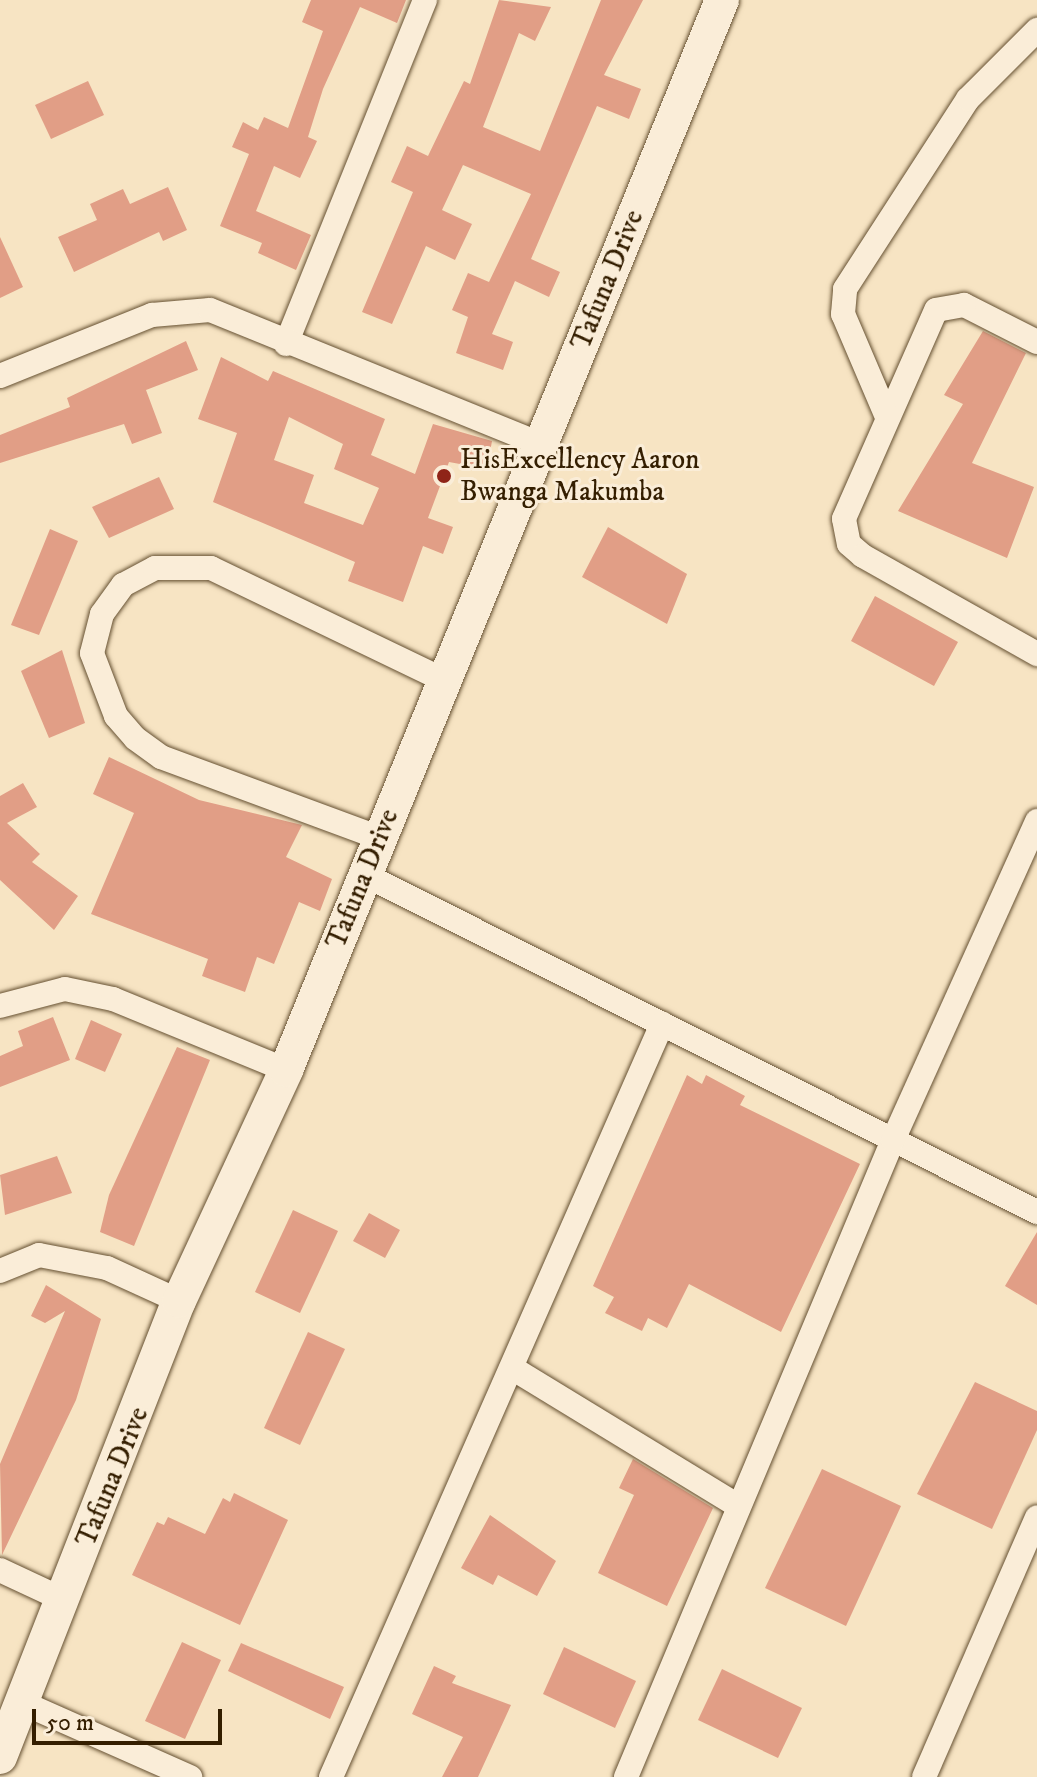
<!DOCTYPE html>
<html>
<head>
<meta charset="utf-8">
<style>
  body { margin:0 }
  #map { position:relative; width:1037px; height:1777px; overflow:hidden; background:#f7e4c3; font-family:"IM FELL DW Pica",serif }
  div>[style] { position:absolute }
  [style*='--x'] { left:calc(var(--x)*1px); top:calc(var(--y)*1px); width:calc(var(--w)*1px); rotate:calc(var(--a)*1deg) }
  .building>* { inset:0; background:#e19e86 }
  .roads { filter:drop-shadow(0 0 2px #655031) drop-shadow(0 0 2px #655031) }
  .street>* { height:24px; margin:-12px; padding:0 12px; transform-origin:12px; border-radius:12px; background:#faedd8 }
  .secondary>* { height:34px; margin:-17px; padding:0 17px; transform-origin:17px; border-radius:17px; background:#faedd8 }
  .dots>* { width:22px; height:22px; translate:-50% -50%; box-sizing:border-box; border:4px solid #faedd8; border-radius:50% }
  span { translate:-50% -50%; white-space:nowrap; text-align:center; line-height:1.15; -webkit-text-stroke:6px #faedd8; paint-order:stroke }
  .street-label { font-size:28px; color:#341e00 }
  .poi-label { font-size:28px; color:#341e00 }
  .left { translate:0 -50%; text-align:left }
  .scale { position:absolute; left:32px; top:1709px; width:190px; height:36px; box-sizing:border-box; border:4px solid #341e00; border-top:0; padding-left:10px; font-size:24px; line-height:28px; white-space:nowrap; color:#341e00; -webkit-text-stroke:6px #faedd8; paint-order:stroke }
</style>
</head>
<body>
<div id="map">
  <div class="building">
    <div style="clip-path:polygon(311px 0,406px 0,397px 23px,360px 7px,323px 89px,308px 137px,317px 141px,300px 178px,274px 166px,256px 211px,311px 235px,296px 270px,258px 253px,262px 243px,220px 226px,249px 154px,232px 147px,243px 122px,258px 130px,264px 117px,288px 128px,323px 31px,302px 22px)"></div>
    <div style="clip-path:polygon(499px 0,551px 7px,535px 41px,519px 33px,483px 127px,540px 151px,601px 0,643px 0,604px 75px,641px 89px,629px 119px,597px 106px,531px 259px,560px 272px,549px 297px,515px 281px,492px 334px,513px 342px,503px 370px,456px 353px,468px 317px,452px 310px,468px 273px,489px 282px,531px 194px,463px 165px,442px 210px,472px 224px,455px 260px,426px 246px,392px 324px,362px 312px,413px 192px,391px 182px,407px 146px,428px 156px,464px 81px,470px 84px)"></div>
    <div style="clip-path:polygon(88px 81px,104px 115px,51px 139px,35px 105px)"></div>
    <div style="clip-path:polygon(168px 187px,187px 230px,163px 241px,159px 232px,74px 272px,58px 237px,97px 220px,90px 204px,123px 189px,130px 204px)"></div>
    <div style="clip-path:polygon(0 237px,23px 287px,0 298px)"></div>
    <div style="clip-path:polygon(983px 331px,1026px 353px,972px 463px,1034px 487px,1007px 558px,898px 511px,963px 404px,944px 395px)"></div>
    <div style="clip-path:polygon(186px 341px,198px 370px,146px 390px,162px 433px,132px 444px,124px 424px,0 463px,0 435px,70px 407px,67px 398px)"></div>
    <div style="clip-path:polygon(evenodd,221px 357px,268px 381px,273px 371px,385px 419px,371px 455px,415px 474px,433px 424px,492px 441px,487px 469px,449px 462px,428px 518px,453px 527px,443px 554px,423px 546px,403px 602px,348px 581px,355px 562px,213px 502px,237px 433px,198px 419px,221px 357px,289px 417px,343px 444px,334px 469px,379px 488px,363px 525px,304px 503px,314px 475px,274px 460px,289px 417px)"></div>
    <div style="clip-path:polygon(159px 477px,174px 509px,109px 538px,92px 507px)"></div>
    <div style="clip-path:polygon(608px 527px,687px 574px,667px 624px,582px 577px)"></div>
    <div style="clip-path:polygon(50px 529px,78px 541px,39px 635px,11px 625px)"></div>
    <div style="clip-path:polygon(875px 596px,958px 642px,934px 686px,851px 641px)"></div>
    <div style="clip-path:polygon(62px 650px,85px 723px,49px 738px,21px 671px)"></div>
    <div style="clip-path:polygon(109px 757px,199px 800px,302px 825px,286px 857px,332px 879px,320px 911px,299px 902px,274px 964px,257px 957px,245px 992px,202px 976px,208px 959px,91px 914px,134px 813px,93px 794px)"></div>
    <div style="clip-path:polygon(23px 783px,37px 807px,7px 823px,40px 854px,32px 862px,78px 896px,54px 930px,0 880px,0 796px)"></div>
    <div style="clip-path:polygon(53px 1017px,70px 1060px,0 1087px,0 1056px,23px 1046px,18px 1031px)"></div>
    <div style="clip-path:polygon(91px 1020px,122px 1034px,105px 1072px,75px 1059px)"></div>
    <div style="clip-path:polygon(177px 1047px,210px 1060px,134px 1246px,100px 1232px,109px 1195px)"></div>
    <div style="clip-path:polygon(687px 1075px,702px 1084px,706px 1075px,745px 1096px,740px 1105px,860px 1164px,781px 1332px,689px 1284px,667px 1328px,648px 1318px,642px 1331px,605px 1313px,614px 1297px,593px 1286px)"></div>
    <div style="clip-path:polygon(57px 1156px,72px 1193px,5px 1215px,0 1175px)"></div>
    <div style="clip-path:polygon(293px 1210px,338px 1231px,300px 1313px,255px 1292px)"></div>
    <div style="clip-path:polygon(369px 1213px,400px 1230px,385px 1258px,353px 1241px)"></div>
    <div style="clip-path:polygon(1037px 1232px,1037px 1305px,1005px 1286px)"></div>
    <div style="clip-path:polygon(46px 1285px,101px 1319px,76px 1400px,2px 1555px,0 1464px,65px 1311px,45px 1323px,31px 1316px)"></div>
    <div style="clip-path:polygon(308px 1332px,345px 1349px,300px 1445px,264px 1428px)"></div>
    <div style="clip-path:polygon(975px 1382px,1037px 1411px,1037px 1430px,992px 1529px,917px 1494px)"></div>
    <div style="clip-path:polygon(633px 1459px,713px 1508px,667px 1606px,598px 1573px,634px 1495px,619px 1488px)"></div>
    <div style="clip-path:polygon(822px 1469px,901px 1506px,846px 1626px,765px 1588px)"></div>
    <div style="clip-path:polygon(234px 1493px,288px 1520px,240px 1625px,132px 1575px,157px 1522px,164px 1525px,168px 1517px,205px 1534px,223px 1498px,230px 1502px)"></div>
    <div style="clip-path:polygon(490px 1515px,556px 1561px,537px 1596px,498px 1575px,493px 1585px,461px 1568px)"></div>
    <div style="clip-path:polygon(182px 1642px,221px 1660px,185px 1739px,145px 1721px)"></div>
    <div style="clip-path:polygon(241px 1643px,344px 1687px,330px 1719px,228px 1671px)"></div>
    <div style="clip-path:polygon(564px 1647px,636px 1681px,615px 1728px,543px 1694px)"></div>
    <div style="clip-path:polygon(434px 1666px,456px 1676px,452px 1683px,511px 1705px,478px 1777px,442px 1777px,463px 1737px,412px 1714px)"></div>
    <div style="clip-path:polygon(722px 1669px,802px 1708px,778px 1758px,698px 1720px)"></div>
  </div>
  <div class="roads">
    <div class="street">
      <div style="--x:1037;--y:342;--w:82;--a:-153.1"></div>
      <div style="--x:964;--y:305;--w:28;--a:170"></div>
      <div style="--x:936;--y:310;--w:228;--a:113.8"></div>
      <div style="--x:844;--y:519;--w:25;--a:79"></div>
      <div style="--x:849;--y:544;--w:18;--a:41"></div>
      <div style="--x:863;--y:556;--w:200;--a:29.4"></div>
      <div style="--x:286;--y:344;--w:371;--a:-68"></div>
      <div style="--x:0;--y:376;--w:164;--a:-21.9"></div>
      <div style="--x:152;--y:315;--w:58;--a:-4.9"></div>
      <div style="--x:210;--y:310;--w:358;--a:22.1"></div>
      <div style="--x:887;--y:417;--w:112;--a:-113.1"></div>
      <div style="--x:843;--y:314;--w:25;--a:-85"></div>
      <div style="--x:845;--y:289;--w:226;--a:-57.1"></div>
      <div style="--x:968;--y:99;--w:98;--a:-45"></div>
      <div style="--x:380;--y:838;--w:233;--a:-159.7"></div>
      <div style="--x:161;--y:757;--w:32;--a:-144"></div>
      <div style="--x:135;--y:738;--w:29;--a:-131"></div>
      <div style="--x:116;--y:716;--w:67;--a:-110.9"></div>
      <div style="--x:92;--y:653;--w:40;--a:-75.6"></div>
      <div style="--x:102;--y:614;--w:36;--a:-54"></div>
      <div style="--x:123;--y:585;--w:36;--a:-28"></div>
      <div style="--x:155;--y:568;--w:56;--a:0"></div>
      <div style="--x:211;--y:568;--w:254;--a:25.7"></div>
      <div style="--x:365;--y:875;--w:752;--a:26.63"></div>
      <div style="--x:0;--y:1006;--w:67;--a:-14.7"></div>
      <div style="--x:65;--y:989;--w:49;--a:11.8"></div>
      <div style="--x:113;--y:999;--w:187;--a:22.3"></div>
      <div style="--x:0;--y:1271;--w:42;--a:-22.3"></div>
      <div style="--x:39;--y:1255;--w:69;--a:10.8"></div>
      <div style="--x:107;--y:1268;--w:79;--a:24.6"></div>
      <div style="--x:512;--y:1368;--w:265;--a:31.4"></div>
      <div style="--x:0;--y:1570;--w:71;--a:25.1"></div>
      <div style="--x:23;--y:1703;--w:183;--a:23.9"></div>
      <div style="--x:331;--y:1777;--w:823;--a:-66.27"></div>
      <div style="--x:626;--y:1777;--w:691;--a:-67.26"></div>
      <div style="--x:893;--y:1140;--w:350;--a:-65.7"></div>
      <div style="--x:924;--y:1777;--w:283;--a:-66.5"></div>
    </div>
    <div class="secondary">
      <div style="--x:0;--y:1757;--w:490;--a:-68.6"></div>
      <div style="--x:179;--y:1301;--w:255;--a:-65.1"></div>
      <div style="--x:286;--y:1070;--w:1155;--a:-67.83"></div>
    </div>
  </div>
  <div class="dots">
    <div style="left:444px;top:476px;background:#8f2418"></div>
  </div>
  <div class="street-label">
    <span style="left:608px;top:280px;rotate:-68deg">Tafuna Drive</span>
    <span style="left:363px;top:879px;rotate:-68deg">Tafuna Drive</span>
    <span style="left:113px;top:1477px;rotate:-68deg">Tafuna Drive</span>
  </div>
  <div class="poi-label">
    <span class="left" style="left:460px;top:476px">HisExcellency Aaron<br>Bwanga Makumba</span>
  </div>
  <div class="scale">50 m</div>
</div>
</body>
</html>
